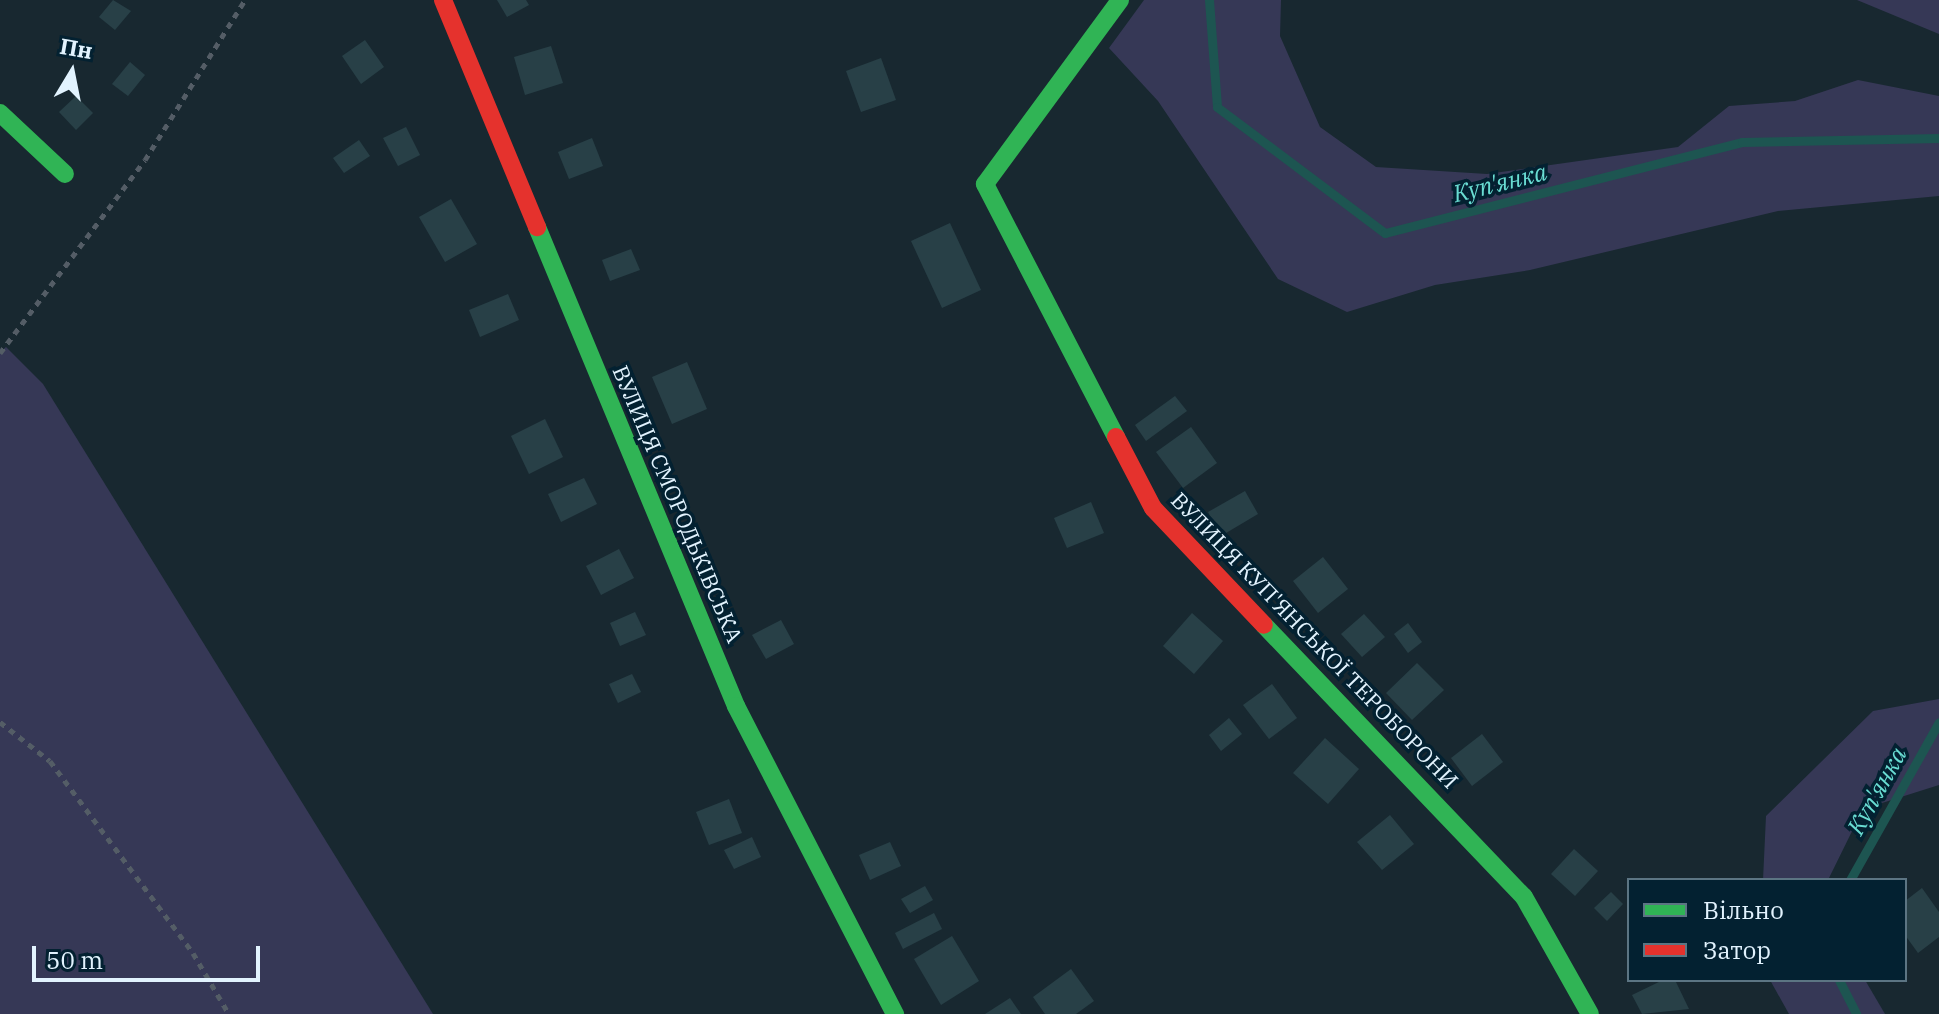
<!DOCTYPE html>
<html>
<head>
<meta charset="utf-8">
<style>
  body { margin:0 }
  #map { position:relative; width:1939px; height:1014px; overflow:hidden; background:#182830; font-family:"IBM Plex Serif",serif }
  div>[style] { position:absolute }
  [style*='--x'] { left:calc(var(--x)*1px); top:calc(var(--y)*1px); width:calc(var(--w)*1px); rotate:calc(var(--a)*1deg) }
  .green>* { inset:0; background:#363856 }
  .stream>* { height:9px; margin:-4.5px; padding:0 4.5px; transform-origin:4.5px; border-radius:4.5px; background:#1d5551 }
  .building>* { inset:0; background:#284047 }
  .path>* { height:5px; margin-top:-2.5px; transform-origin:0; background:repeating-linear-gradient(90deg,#545d66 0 6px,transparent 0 12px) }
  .fast>* { height:18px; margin:-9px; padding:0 9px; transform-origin:9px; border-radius:9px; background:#30b455 }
  .jam>* { height:18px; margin:-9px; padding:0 9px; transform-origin:9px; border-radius:9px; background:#e5322d }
  span { translate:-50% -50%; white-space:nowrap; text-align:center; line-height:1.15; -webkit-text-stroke:7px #032131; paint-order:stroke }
  .street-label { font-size:22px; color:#e2f3fe }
  .water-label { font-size:24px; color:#69ddd3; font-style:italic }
  .legend { position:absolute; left:1627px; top:878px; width:280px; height:104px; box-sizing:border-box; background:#032131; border:2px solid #5c7583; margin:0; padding:10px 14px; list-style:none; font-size:24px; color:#e2f3fe }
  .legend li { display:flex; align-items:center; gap:16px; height:40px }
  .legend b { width:40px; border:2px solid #5c7583 }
  .north { position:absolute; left:32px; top:32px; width:80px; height:80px; -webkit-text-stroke:6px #032131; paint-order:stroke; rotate:10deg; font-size:22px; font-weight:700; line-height:32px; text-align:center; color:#e2f3fe }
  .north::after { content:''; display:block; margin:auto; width:28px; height:36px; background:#e2f3fe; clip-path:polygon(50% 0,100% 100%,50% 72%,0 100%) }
  .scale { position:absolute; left:32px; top:946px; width:228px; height:36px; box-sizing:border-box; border:4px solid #e2f3fe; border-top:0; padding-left:10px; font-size:24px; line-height:28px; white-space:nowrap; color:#e2f3fe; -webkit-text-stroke:6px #032131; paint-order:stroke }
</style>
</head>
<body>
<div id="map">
  <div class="green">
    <div style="clip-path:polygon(1144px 0,1281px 0,1280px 36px,1320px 127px,1376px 167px,1487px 174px,1678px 147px,1729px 106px,1795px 101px,1858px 80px,1939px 96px,1939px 196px,1778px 211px,1530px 270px,1435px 285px,1347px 312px,1278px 279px,1158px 101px,1109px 48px)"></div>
    <div style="clip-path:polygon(1857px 0,1939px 0,1939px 34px)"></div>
    <div style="clip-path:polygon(6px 347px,43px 384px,433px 1014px,0 1014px,0 352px)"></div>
    <div style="clip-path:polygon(1939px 699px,1939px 785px,1863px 809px,1828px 880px,1763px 880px,1766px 816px,1873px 711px)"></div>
    <div style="clip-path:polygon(1770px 980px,1865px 980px,1885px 1014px,1789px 1014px)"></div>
  </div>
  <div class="stream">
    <div style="--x:1209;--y:0;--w:107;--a:85.7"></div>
    <div style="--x:1217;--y:107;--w:210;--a:36.9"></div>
    <div style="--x:1385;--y:233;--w:368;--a:-14.3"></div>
    <div style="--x:1742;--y:142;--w:197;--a:-1.2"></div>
    <div style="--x:1850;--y:880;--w:181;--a:-60.6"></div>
    <div style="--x:1839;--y:980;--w:38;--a:63"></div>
  </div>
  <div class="building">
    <div style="clip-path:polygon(113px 0,131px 11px,115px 30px,99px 17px)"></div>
    <div style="clip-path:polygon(497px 0,526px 0,529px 5px,507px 17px)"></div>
    <div style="clip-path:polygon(365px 40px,384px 67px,361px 84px,342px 56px)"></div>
    <div style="clip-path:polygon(551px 46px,563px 83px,525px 95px,514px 57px)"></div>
    <div style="clip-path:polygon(881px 58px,896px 100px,861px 112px,846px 71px)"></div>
    <div style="clip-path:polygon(130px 62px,145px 75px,128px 96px,112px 84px)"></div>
    <div style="clip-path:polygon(76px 96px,93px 113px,76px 130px,59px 112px)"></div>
    <div style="clip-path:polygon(406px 127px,420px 155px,398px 166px,383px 138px)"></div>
    <div style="clip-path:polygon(592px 138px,603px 166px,569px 179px,558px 152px)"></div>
    <div style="clip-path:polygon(359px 140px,370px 156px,344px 173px,333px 158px)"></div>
    <div style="clip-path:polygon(451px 199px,477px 244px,445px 262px,419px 217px)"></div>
    <div style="clip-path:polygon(950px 223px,981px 290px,942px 308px,911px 241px)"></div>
    <div style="clip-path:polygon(631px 249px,640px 270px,610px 281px,602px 260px)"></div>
    <div style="clip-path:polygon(508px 294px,519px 320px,480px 337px,469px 310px)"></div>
    <div style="clip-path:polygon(687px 362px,707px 409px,672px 424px,652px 377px)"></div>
    <div style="clip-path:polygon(1175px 396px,1187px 411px,1146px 441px,1135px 425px)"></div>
    <div style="clip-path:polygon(545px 419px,563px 457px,529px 474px,511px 436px)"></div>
    <div style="clip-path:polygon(1191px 427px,1217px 463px,1183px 488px,1156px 452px)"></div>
    <div style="clip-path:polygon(584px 478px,597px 504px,561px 522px,548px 494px)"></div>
    <div style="clip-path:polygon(1245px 491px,1258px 514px,1221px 536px,1208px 512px)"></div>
    <div style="clip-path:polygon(1091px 502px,1104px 533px,1067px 548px,1054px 518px)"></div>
    <div style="clip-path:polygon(619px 549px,634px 578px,601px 595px,586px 566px)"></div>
    <div style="clip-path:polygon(1323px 557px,1348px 589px,1318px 613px,1293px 581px)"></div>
    <div style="clip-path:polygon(635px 612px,646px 635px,620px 646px,610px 623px)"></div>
    <div style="clip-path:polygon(1192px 613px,1223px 641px,1194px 674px,1163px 646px)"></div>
    <div style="clip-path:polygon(1364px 614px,1385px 637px,1362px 657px,1341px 634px)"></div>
    <div style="clip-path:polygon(781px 620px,794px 644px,766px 659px,752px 635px)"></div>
    <div style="clip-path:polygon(1408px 623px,1422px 642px,1408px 653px,1394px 634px)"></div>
    <div style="clip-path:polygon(1417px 663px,1444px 690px,1412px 720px,1386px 693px)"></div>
    <div style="clip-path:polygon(632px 674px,641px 692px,618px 703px,609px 684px)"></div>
    <div style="clip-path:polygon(1272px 684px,1297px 718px,1269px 739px,1243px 705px)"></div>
    <div style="clip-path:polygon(1229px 718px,1242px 734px,1221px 751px,1209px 735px)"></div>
    <div style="clip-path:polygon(1482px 734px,1503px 762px,1472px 786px,1451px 758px)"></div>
    <div style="clip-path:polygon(1325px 738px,1359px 769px,1328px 804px,1293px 773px)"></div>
    <div style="clip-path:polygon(729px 799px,742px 833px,709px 845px,696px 812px)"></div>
    <div style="clip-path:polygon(1390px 815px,1414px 844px,1382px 870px,1357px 842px)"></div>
    <div style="clip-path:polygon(752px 837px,761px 857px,734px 869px,724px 850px)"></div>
    <div style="clip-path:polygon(890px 842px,901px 866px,870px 880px,859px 855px)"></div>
    <div style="clip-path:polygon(1574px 849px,1598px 871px,1575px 896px,1551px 874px)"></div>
    <div style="clip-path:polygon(925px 886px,933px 900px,910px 913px,901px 899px)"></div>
    <div style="clip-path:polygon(1922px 888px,1939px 912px,1939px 937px,1918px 953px,1905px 935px,1905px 901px)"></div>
    <div style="clip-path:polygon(1611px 892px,1623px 904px,1607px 921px,1594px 908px)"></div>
    <div style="clip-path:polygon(934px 913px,942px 929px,903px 949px,895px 933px)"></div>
    <div style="clip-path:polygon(952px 936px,979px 981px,941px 1005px,914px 959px)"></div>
    <div style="clip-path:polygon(1071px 969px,1094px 1001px,1076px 1014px,1045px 1014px,1033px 997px)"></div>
    <div style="clip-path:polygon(1663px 980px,1675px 980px,1689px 1009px,1642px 1014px,1632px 995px)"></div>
    <div style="clip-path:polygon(1010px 998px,1021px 1014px,985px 1014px)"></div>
  </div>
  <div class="path">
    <div style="--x:0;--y:353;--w:241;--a:-53.1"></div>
    <div style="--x:145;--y:160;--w:189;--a:-58"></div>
    <div style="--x:0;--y:722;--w:63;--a:38"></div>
    <div style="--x:50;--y:761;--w:239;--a:53.3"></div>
    <div style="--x:193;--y:953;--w:71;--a:59.5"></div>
  </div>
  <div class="fast">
    <div style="--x:0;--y:113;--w:89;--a:43.2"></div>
    <div style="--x:537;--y:227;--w:519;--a:67.44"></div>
    <div style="--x:736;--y:706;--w:347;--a:62.7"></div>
    <div style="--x:1116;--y:437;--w:285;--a:-117.4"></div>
    <div style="--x:985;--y:184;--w:228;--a:-53.7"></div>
    <div style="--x:1264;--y:625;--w:376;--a:46.3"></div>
    <div style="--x:1524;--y:897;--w:134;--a:60.6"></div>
  </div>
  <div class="jam">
    <div style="--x:443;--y:0;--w:246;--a:67.5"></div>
    <div style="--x:1116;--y:437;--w:80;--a:62.5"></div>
    <div style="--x:1153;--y:508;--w:161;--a:46.5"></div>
  </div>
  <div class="street-label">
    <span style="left:678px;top:504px;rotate:67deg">ВУЛИЦЯ СМОРОДЬКІВСЬКА</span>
    <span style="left:1315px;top:640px;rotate:46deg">ВУЛИЦЯ КУП'ЯНСЬКОЇ ТЕРОБОРОНИ</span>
  </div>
  <div class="water-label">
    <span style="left:1500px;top:183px;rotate:-14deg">Куп'янка</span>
    <span style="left:1877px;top:791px;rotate:-61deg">Куп'янка</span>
  </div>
  <ul class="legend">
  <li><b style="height:10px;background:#30b455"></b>Вільно</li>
  <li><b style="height:10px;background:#e5322d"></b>Затор</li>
  </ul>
  <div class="north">Пн</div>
  <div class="scale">50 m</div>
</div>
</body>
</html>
